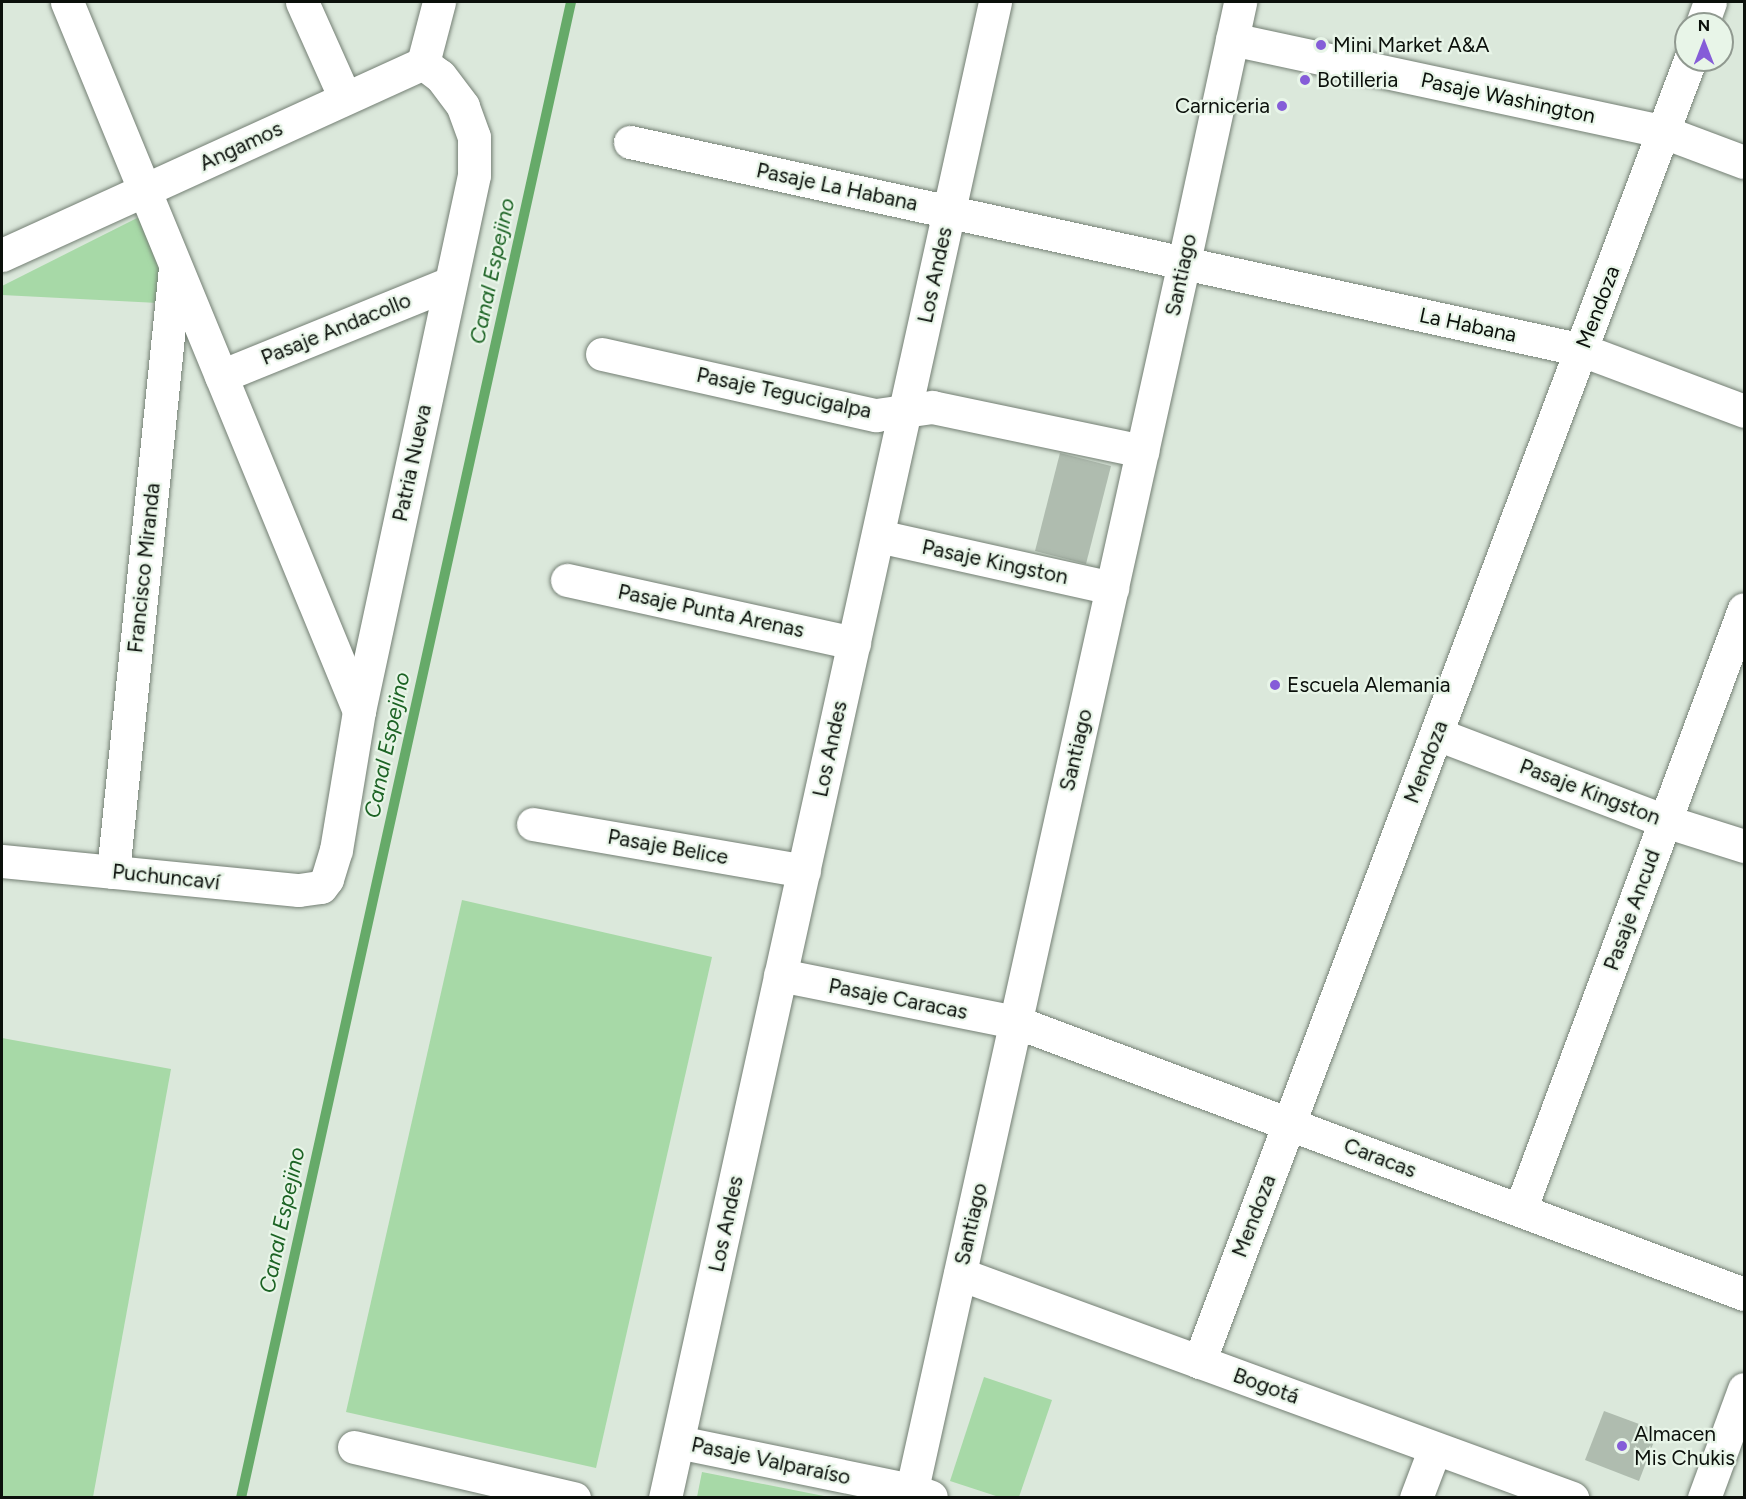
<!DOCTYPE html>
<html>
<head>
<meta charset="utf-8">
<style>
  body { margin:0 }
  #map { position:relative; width:1746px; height:1499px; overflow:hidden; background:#dbe8db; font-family:Figtree,sans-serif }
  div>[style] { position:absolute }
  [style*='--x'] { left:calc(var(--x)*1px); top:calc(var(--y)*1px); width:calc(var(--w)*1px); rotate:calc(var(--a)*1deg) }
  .green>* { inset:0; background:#a7d9a7 }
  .stream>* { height:10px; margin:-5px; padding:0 5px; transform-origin:5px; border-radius:5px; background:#66aa69 }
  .building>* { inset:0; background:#afbcaf }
  .roads { filter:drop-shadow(0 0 2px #747f74) drop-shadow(0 0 2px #747f74) }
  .street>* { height:33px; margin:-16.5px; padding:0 16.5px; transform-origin:16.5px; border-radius:16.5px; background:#fff }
  .secondary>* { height:33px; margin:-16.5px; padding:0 16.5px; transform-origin:16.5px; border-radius:16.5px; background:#fff }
  .dots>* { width:16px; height:16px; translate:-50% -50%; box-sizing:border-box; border:3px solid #e8f5e8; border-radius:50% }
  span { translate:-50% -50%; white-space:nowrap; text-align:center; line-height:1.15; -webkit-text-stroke:4.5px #e8f5e8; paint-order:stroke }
  .poi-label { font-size:21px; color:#0b100b }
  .left { translate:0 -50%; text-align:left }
  .right { translate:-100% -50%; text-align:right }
  .street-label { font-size:21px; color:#0b100b }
  .water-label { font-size:22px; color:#1c6324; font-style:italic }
  .frame { position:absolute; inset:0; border:3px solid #0b100b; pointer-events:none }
  .north { position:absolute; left:1674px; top:12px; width:60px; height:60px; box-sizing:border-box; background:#e8f5e8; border:2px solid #909990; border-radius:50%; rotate:0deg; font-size:16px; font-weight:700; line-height:24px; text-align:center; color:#0b100b }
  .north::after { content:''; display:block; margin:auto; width:21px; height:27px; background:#855dd8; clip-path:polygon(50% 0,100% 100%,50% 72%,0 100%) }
</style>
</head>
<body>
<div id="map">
  <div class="green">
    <div style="clip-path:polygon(143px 215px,163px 259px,158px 303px,2px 295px,2px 286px)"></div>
    <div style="clip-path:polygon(462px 900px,712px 957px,596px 1468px,346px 1412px)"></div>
    <div style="clip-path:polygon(2px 1038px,171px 1069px,93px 1497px,2px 1497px)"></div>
    <div style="clip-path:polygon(984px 1377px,1052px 1400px,1019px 1497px,999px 1497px,950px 1481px)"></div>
    <div style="clip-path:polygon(702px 1472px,829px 1497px,697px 1497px)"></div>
  </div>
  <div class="stream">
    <div style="--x:241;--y:1498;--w:1532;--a:-77.56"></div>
  </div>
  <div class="building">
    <div style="clip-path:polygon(1060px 453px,1111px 466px,1086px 564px,1035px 551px)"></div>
    <div style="clip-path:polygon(1604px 1411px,1658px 1431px,1639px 1481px,1585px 1460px)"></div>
  </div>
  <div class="roads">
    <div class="street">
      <div style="--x:67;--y:2;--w:767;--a:67.62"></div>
      <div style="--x:302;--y:2;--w:105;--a:65.9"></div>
      <div style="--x:1702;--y:24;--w:23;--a:-70"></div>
      <div style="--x:1232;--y:39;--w:442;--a:12.1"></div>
      <div style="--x:1664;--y:132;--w:85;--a:20.6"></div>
      <div style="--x:423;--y:63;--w:63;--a:-75.3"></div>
      <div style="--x:630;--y:142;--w:974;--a:12.32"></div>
      <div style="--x:1582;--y:350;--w:173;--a:20.6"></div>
      <div style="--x:2;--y:255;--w:463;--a:-24.5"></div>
      <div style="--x:602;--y:354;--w:281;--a:12.6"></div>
      <div style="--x:876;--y:415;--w:57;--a:-8.1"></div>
      <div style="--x:932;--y:407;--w:215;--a:11.8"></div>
      <div style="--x:221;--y:376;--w:247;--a:-22.1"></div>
      <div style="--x:878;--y:536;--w:240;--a:12.5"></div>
      <div style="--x:567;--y:580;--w:294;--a:12.4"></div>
      <div style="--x:1437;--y:734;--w:244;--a:20.9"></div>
      <div style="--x:1665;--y:821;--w:83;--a:17.6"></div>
      <div style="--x:533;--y:824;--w:275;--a:9.8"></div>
      <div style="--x:2;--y:861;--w:298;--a:5.6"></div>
      <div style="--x:299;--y:890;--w:22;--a:-8"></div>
      <div style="--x:321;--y:887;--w:10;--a:-53"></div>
      <div style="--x:327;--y:879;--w:30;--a:-73"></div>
      <div style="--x:336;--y:850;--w:141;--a:-80.6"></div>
      <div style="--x:359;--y:711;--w:548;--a:-77.89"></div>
      <div style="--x:474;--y:175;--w:38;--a:-90"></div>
      <div style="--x:474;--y:137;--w:33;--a:-110"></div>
      <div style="--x:463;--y:106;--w:38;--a:-127"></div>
      <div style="--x:440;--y:76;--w:21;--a:-143"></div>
      <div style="--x:113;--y:872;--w:607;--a:-84.14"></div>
      <div style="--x:780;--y:975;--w:241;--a:11.3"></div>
      <div style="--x:1016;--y:1022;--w:777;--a:20.49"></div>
      <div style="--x:1520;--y:1210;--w:641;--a:-69.56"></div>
      <div style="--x:960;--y:1274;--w:652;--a:20.1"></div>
      <div style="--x:1199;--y:1362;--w:1392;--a:-69.34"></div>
      <div style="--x:678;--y:1442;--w:239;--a:11.6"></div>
      <div style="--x:912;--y:1490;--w:20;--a:20"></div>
      <div style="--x:354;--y:1447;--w:226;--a:13.1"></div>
      <div style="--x:665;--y:1498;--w:1532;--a:-77.56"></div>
      <div style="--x:910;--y:1498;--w:1266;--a:-77.5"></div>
      <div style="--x:1184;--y:262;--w:266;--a:-77.8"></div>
      <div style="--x:1416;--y:1498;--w:53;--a:-69.2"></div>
    </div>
    <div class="secondary">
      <div style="--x:1704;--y:1498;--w:116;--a:-69.8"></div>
    </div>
  </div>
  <div class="dots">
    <div style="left:1321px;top:45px;background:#855dd8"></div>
    <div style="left:1305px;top:80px;background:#855dd8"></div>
    <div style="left:1282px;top:106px;background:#855dd8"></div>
    <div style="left:1275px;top:685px;background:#855dd8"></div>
    <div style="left:1622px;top:1446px;background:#855dd8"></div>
  </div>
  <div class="poi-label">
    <span class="left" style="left:1333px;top:45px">Mini Market A&amp;A</span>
    <span class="left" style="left:1317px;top:80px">Botilleria</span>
    <span class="right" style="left:1270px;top:106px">Carniceria</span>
    <span class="left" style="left:1287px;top:685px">Escuela Alemania</span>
    <span class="left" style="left:1634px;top:1446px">Almacen<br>Mis Chukis</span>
  </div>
  <div class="street-label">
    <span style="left:1508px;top:98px;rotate:12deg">Pasaje Washington</span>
    <span style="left:241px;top:146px;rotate:-25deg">Angamos</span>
    <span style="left:837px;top:187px;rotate:12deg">Pasaje La Habana</span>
    <span style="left:935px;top:275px;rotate:-78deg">Los Andes</span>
    <span style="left:1181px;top:275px;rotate:-78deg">Santiago</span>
    <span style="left:1598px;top:307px;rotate:-69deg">Mendoza</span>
    <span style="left:1468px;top:325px;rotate:12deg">La Habana</span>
    <span style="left:336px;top:329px;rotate:-22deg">Pasaje Andacollo</span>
    <span style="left:784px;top:393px;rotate:12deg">Pasaje Tegucigalpa</span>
    <span style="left:412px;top:463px;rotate:-78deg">Patria Nueva</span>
    <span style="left:995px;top:562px;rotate:12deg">Pasaje Kingston</span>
    <span style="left:144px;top:568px;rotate:-84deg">Francisco Miranda</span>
    <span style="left:711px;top:611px;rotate:12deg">Pasaje Punta Arenas</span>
    <span style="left:830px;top:749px;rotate:-78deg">Los Andes</span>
    <span style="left:1076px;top:750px;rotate:-77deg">Santiago</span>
    <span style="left:1426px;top:762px;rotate:-69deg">Mendoza</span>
    <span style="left:1590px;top:792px;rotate:21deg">Pasaje Kingston</span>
    <span style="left:668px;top:847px;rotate:10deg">Pasaje Belice</span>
    <span style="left:166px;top:877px;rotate:6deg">Puchuncaví</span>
    <span style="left:1632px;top:910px;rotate:-70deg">Pasaje Ancud</span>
    <span style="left:898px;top:999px;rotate:11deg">Pasaje Caracas</span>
    <span style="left:1380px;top:1158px;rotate:21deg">Caracas</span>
    <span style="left:1254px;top:1216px;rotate:-69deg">Mendoza</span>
    <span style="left:726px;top:1224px;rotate:-78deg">Los Andes</span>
    <span style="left:971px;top:1224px;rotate:-77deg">Santiago</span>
    <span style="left:1266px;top:1386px;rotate:20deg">Bogotá</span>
    <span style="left:771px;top:1461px;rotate:12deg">Pasaje Valparaíso</span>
  </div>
  <div class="water-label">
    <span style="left:492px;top:271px;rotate:-78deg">Canal Espejino</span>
    <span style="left:387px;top:745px;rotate:-78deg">Canal Espejino</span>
    <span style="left:282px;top:1220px;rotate:-78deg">Canal Espejino</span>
  </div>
  <div class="frame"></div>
  <div class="north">N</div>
</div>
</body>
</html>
